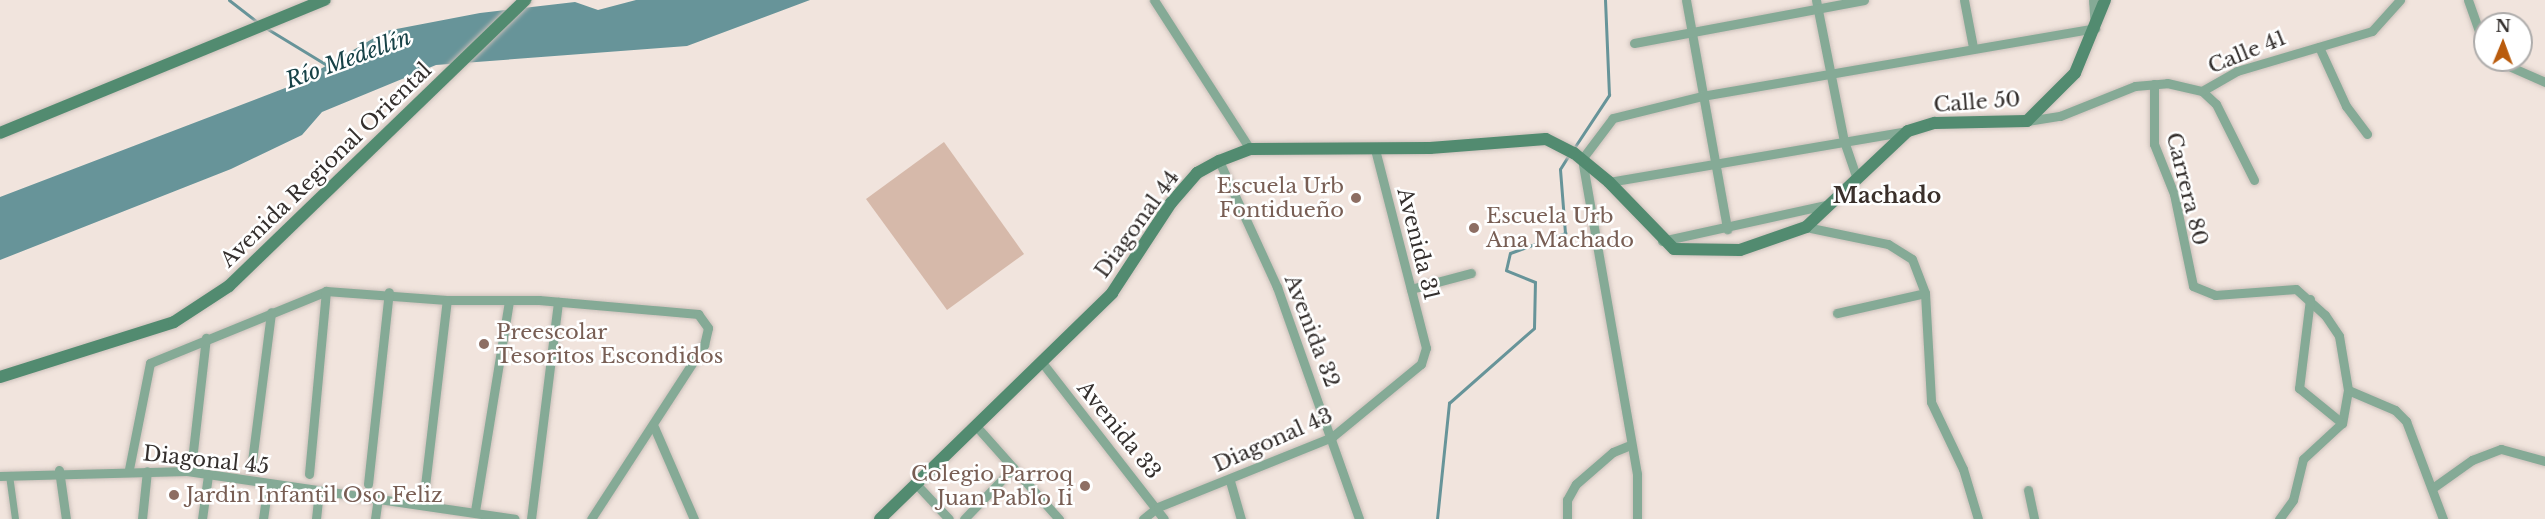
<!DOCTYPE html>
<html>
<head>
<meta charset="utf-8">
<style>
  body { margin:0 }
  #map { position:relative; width:2545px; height:519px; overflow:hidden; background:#f1e4dd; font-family:"Libre Baskerville",serif }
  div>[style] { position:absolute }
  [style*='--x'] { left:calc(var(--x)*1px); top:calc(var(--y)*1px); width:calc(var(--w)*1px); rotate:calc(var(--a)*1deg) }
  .green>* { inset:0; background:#d6b9aa }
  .water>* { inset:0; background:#679499 }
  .stream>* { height:3px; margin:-1.5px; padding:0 1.5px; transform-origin:1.5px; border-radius:1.5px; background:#679499 }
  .roads { filter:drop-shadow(0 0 2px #cbc0ba) drop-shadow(0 0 2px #cbc0ba) }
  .pedestrian>* { height:7px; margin:-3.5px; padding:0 3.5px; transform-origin:3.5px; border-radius:3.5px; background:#85aa96 }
  .minor>* { height:9px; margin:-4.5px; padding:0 4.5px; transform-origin:4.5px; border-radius:4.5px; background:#85aa96 }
  .secondary>* { height:12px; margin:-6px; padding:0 6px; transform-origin:6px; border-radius:6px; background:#528b70 }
  .dots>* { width:16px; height:16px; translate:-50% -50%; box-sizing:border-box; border:3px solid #fff; border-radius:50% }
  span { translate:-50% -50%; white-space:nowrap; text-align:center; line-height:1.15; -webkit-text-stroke:5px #fff; paint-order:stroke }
  .street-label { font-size:21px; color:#342f2d }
  .education-label { font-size:21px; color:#785e54 }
  .right { translate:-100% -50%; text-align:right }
  .left { translate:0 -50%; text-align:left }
  .water-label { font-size:22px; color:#174247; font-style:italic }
  .neighbourhood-label { font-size:22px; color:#3a302b; font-weight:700 }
  .north { position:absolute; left:2473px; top:12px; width:60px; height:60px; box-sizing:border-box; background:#fff; border:2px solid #aeacab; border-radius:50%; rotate:1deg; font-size:16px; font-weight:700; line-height:24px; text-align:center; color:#342f2d }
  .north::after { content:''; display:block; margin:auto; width:21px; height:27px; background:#b95b0d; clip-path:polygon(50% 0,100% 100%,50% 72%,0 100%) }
</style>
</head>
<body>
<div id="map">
  <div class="green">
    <div style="clip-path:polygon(944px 142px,1024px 254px,947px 310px,866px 199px)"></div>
  </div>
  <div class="water">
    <div style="clip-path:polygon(636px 0,810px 0,687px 46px,436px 65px,322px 112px,302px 135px,231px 169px,0 260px,0 197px,293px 85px,386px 31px,480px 13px,575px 2px,598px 10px)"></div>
  </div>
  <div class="stream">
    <div style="--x:229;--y:0;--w:37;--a:38"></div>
    <div style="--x:266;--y:28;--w:75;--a:31.4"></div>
    <div style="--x:1574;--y:148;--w:64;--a:-56.6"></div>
    <div style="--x:1609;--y:95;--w:95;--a:-92.4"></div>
    <div style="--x:1437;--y:519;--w:117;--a:-84.1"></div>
    <div style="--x:1449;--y:403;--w:113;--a:-41.4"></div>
    <div style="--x:1534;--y:328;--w:46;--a:-88.8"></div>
    <div style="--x:1535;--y:282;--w:31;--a:-158"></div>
    <div style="--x:1506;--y:270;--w:17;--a:-77"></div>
    <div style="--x:1510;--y:253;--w:59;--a:-20"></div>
    <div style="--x:1565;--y:233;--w:64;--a:-94.5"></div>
    <div style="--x:1560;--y:169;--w:19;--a:-58"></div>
  </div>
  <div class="roads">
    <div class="pedestrian">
      <div style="--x:9;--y:475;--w:44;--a:82.2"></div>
    </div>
    <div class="minor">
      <div style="--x:1154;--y:0;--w:177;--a:57.2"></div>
      <div style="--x:1686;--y:0;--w:233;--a:79.8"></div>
      <div style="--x:1816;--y:0;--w:144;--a:78.8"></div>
      <div style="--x:1844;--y:141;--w:40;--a:71.1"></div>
      <div style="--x:1964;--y:0;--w:48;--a:79.2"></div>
      <div style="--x:2468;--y:0;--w:51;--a:70.5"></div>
      <div style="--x:1634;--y:43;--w:234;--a:-10.6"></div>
      <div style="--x:2319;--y:47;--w:65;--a:65.4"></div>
      <div style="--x:2346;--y:106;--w:35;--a:53"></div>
      <div style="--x:2495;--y:60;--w:55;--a:23.7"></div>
      <div style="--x:2154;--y:84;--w:60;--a:90"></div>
      <div style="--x:2154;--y:144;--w:54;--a:68.2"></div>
      <div style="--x:2174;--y:194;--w:94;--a:78.3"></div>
      <div style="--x:2193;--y:286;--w:24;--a:22"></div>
      <div style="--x:2215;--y:295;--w:81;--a:-4.2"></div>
      <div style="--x:2296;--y:289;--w:39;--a:42"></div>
      <div style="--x:2325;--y:315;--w:25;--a:56"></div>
      <div style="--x:2339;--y:336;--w:55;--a:80.5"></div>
      <div style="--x:2348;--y:390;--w:34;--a:100"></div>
      <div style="--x:2342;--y:423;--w:53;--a:137.3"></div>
      <div style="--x:2303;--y:459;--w:42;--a:103.7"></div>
      <div style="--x:2293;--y:500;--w:24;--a:126"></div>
      <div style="--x:2202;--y:91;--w:19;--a:43"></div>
      <div style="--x:2216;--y:104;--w:85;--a:63.4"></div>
      <div style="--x:2027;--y:121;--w:33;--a:-9"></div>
      <div style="--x:2060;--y:116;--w:81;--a:-21.8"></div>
      <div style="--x:2135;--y:86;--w:32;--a:-5"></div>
      <div style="--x:2167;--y:83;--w:36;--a:13"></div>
      <div style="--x:2202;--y:91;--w:40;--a:-29.7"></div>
      <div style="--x:2237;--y:71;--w:141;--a:-16.5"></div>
      <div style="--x:2372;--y:31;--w:42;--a:-47.9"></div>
      <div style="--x:1219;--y:161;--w:139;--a:65.3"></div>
      <div style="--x:1277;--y:287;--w:246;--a:70.5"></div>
      <div style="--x:1609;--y:182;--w:303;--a:-9.7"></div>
      <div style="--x:1806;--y:227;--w:84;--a:11.7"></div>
      <div style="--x:1888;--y:244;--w:28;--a:32"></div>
      <div style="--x:1912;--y:259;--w:36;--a:69"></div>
      <div style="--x:1925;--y:293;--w:109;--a:86.8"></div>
      <div style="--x:1931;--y:402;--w:74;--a:64.5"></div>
      <div style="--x:1963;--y:469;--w:52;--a:73.3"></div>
      <div style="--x:1662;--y:241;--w:168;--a:-12.4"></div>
      <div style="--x:1411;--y:289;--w:62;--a:-14.9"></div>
      <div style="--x:2310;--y:299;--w:90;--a:97"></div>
      <div style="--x:2299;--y:388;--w:55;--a:39.1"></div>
      <div style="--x:1837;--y:313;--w:90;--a:-12.8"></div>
      <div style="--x:1044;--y:365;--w:195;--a:52.1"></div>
      <div style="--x:2348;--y:390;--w:51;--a:23.1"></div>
      <div style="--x:2395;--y:410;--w:16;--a:45"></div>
      <div style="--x:2406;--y:421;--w:105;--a:69.3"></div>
      <div style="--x:976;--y:426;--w:125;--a:48.3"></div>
      <div style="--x:654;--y:427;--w:100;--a:66.5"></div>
      <div style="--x:192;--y:460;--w:123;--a:-83.5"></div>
      <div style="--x:129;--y:469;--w:108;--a:-78.8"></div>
      <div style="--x:150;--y:363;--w:190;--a:-22.2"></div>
      <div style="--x:326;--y:291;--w:121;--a:4.3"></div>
      <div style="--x:447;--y:300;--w:92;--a:0"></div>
      <div style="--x:539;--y:300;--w:160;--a:5"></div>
      <div style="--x:698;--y:314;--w:17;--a:54"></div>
      <div style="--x:708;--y:328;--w:17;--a:103"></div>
      <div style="--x:704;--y:345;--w:207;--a:123"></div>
      <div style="--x:251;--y:469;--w:158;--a:-82.7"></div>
      <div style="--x:59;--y:470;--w:49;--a:81.9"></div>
      <div style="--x:309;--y:474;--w:184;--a:-84.7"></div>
      <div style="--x:0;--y:476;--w:187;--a:-1.5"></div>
      <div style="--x:187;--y:471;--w:331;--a:8.3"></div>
      <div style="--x:1230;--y:481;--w:40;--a:74"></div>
      <div style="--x:368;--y:484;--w:193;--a:-83.8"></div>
      <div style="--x:918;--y:486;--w:45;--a:46.8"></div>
      <div style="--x:2434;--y:487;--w:47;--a:-35.4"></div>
      <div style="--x:2472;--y:460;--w:31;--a:-21"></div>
      <div style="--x:2501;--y:449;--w:46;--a:15.3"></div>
      <div style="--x:2028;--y:490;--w:30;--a:78"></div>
      <div style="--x:423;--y:503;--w:204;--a:-83.3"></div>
      <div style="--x:475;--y:511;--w:212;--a:-80.8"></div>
      <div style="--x:142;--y:519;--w:48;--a:-84.1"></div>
      <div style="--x:202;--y:519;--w:44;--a:-82.2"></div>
      <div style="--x:263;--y:519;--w:35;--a:-82"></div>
      <div style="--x:316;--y:519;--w:28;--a:-84"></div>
      <div style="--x:375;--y:519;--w:21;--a:-82"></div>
      <div style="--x:531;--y:519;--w:219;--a:-82.9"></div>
      <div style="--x:964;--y:519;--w:71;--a:-46.1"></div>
      <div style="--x:1143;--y:519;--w:19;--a:-39"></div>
      <div style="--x:1158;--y:507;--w:188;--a:-21.9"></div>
      <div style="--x:1332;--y:437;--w:115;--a:-39.4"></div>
      <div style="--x:1421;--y:364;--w:17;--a:-73"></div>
      <div style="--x:1426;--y:348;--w:205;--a:-104.4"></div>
      <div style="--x:1567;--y:519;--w:19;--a:-90"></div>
      <div style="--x:1567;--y:500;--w:18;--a:-61"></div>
      <div style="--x:1576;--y:484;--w:49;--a:-40.9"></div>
      <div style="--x:1613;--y:452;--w:18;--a:-22"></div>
      <div style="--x:1637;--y:519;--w:45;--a:-90"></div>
      <div style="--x:1637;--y:474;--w:320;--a:-99.9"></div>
      <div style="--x:1582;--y:159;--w:51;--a:-52.9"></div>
      <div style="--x:1613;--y:118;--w:92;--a:-13.9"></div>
      <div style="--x:1702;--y:96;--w:399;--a:-9.8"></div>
      <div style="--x:2095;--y:28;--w:28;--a:-94"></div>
    </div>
    <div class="secondary">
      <div style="--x:0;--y:133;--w:351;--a:-22.3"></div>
      <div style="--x:0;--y:377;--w:182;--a:-17.5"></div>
      <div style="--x:174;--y:322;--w:66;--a:-33.2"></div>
      <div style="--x:229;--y:286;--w:412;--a:-44"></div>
      <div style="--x:880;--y:519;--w:324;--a:-44.2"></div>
      <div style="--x:1112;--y:293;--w:108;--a:-56.8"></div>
      <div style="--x:1171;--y:203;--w:40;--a:-49"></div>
      <div style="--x:1197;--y:173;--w:25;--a:-29"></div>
      <div style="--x:1219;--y:161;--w:33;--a:-21"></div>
      <div style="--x:1250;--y:149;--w:180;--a:-0.3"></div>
      <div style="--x:1430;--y:148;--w:116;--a:-4.4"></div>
      <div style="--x:1546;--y:139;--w:31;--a:27"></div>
      <div style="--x:1574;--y:153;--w:45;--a:39.6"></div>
      <div style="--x:1609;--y:182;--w:93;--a:45.9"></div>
      <div style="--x:1674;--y:249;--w:66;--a:0.9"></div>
      <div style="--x:1740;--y:250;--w:70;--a:-19.2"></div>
      <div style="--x:1806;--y:227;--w:140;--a:-43.3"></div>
      <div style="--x:1908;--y:131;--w:28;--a:-17"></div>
      <div style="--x:1935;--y:123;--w:92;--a:-1.2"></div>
      <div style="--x:2027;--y:121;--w:68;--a:-45"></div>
      <div style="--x:2075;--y:73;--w:79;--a:-67.7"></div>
    </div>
  </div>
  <div class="dots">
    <div style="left:1356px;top:198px;background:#8d6e63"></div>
    <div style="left:1474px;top:228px;background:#8d6e63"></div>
    <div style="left:484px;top:344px;background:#8d6e63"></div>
    <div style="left:1085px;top:486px;background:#8d6e63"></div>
    <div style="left:174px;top:495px;background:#8d6e63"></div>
  </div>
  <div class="street-label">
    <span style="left:2247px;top:52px;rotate:-22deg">Calle 41</span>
    <span style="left:1977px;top:102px;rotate:-4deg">Calle 50</span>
    <span style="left:326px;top:165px;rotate:-44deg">Avenida Regional Oriental</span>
    <span style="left:2187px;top:189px;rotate:76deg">Carrera 80</span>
    <span style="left:1137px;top:224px;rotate:-54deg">Diagonal 44</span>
    <span style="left:1418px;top:244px;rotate:76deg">Avenida 31</span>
    <span style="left:1312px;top:331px;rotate:69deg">Avenida 32</span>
    <span style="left:1119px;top:430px;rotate:51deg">Avenida 33</span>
    <span style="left:1273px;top:440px;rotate:-24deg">Diagonal 43</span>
    <span style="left:206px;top:460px;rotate:6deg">Diagonal 45</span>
  </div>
  <div class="education-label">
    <span class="right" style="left:1344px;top:198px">Escuela Urb<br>Fontidueño</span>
    <span class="left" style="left:1486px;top:228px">Escuela Urb<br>Ana Machado</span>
    <span class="left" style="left:496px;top:344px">Preescolar<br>Tesoritos Escondidos</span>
    <span class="right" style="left:1073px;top:486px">Colegio Parroq<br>Juan Pablo Ii</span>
    <span class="left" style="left:186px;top:495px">Jardin Infantil Oso Feliz</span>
  </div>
  <div class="water-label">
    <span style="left:348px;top:59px;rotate:-20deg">Río Medellín</span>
  </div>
  <div class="neighbourhood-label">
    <span style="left:1887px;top:196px">Machado</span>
  </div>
  <div class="north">N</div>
</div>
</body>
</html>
